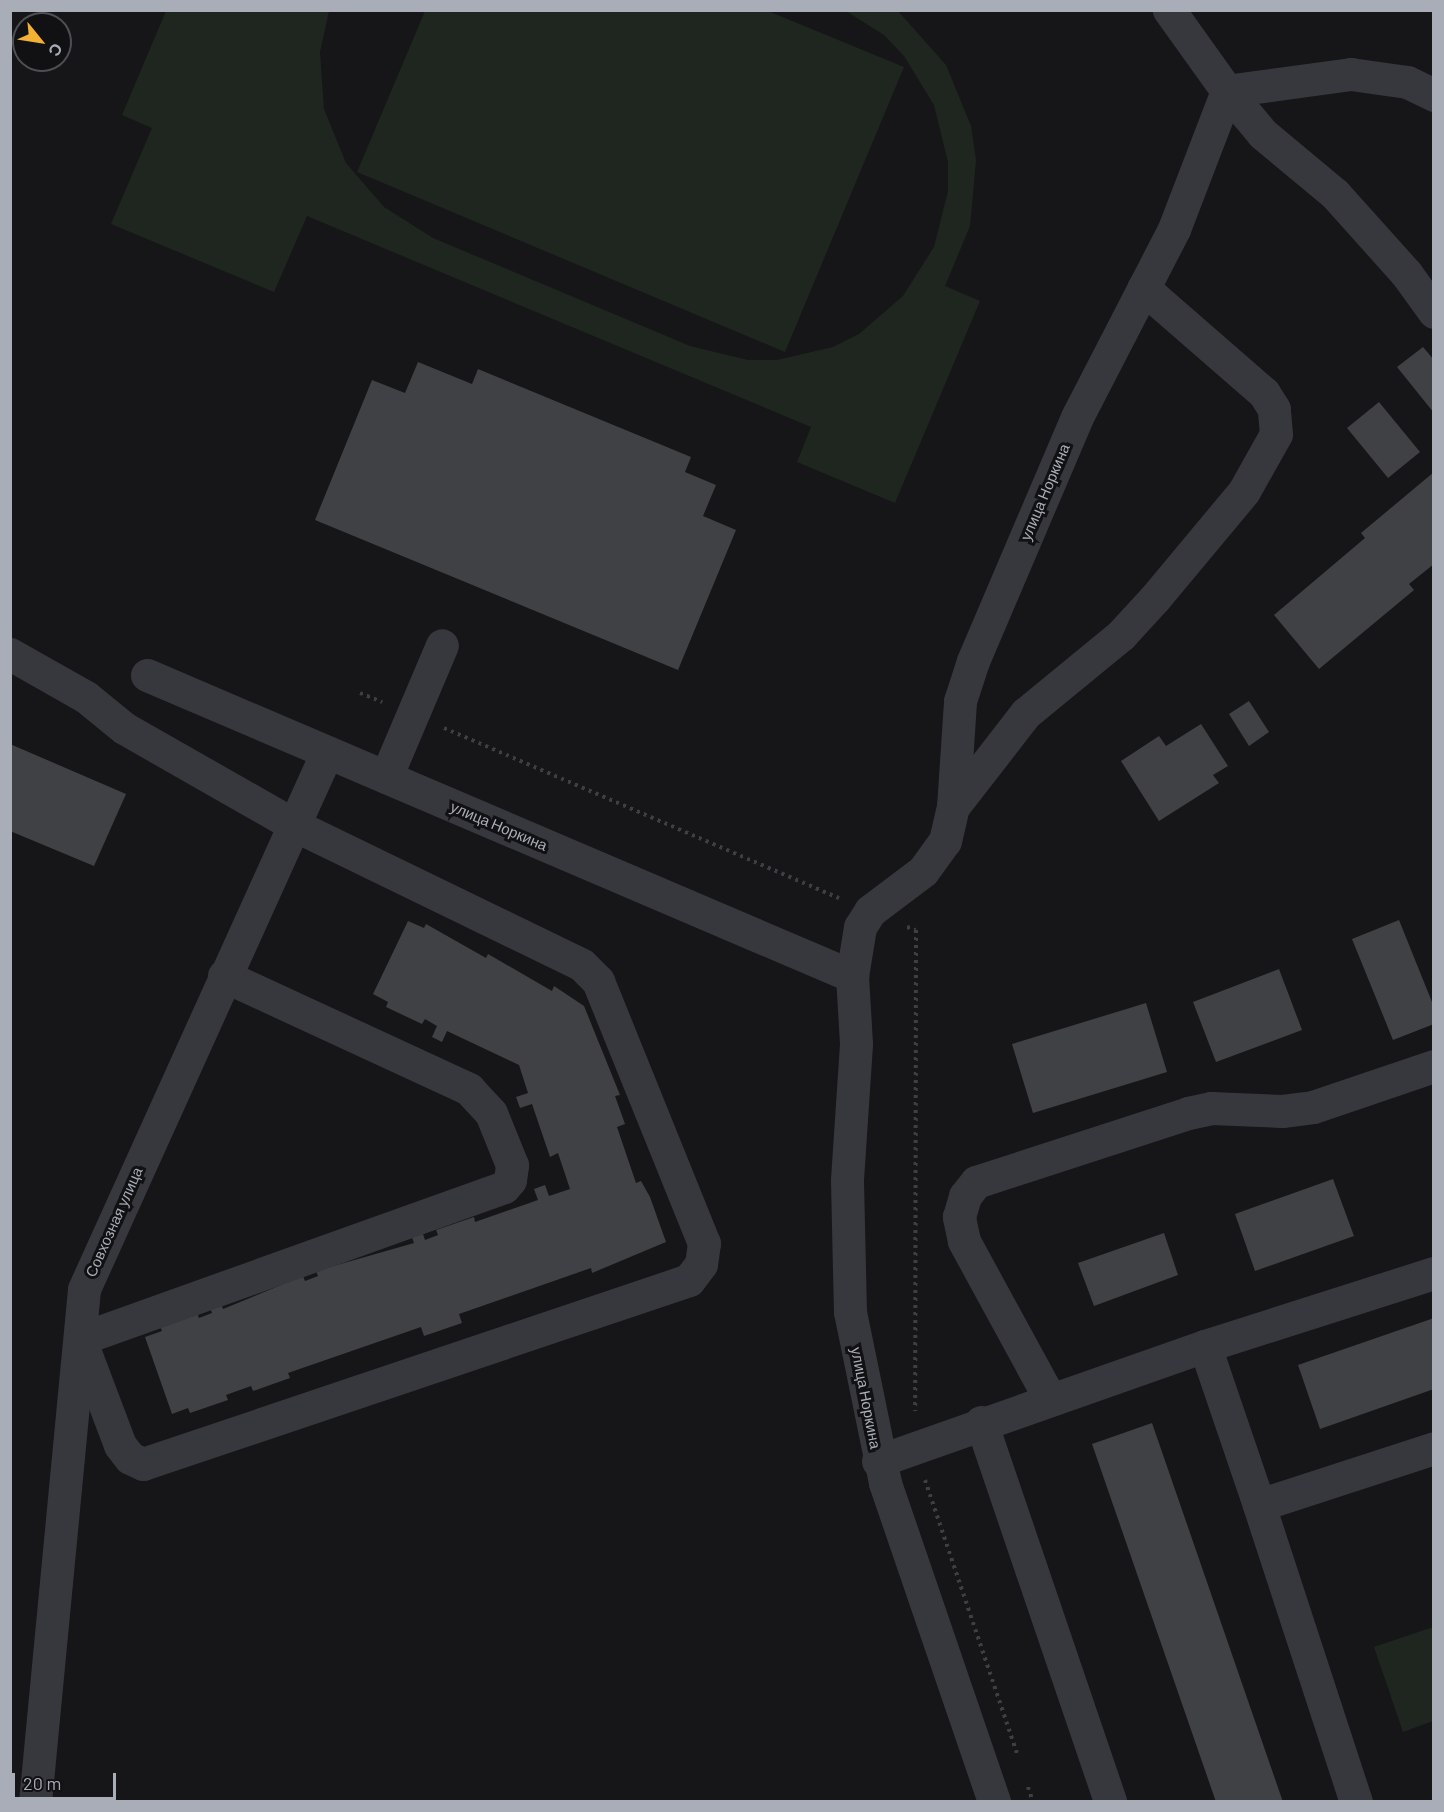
<!DOCTYPE html>
<html>
<head>
<meta charset="utf-8">
<style>
  body { margin:0 }
  #map { position:relative; width:1444px; height:1812px; overflow:hidden; background:#161618; font-family:Barlow,sans-serif }
  div>[style] { position:absolute }
  [style*='--x'] { left:calc(var(--x)*1px); top:calc(var(--y)*1px); width:calc(var(--w)*1px); rotate:calc(var(--a)*1deg) }
  .green>* { inset:0; background:#1e261f }
  .building>* { inset:0; background:#404145 }
  .path>* { height:4px; margin-top:-2px; transform-origin:0; background:repeating-linear-gradient(90deg,#3d3f44 0 3px,transparent 0 7.5px) }
  .minor>* { height:33px; margin:-16.5px; padding:0 16.5px; transform-origin:16.5px; border-radius:16.5px; background:#37383d }
  span { translate:-50% -50%; white-space:nowrap; text-align:center; line-height:1.15; -webkit-text-stroke:6px #111113; paint-order:stroke }
  .street-label { font-size:15px; color:#a8adb8 }
  .frame { position:absolute; inset:0; border:12px solid #a8adb8; pointer-events:none }
  .north { position:absolute; left:12px; top:12px; width:60px; height:60px; box-sizing:border-box; background:#111113; border:2px solid #4d4f55; border-radius:50%; rotate:120deg; font-size:16px; font-weight:700; line-height:24px; text-align:center; color:#a8adb8 }
  .north::after { content:''; display:block; margin:auto; width:21px; height:27px; background:#f2b134; clip-path:polygon(50% 0,100% 100%,50% 72%,0 100%) }
  .scale { position:absolute; left:12px; top:1773px; width:104px; height:27px; box-sizing:border-box; border:3px solid #a8adb8; border-top:0; padding-left:8px; font-size:18px; line-height:21px; white-space:nowrap; color:#a8adb8; -webkit-text-stroke:4px #111113; paint-order:stroke }
</style>
</head>
<body>
<div id="map">
  <div class="green">
    <div style="clip-path:polygon(166px 11px,329px 11px,320px 52px,324px 109px,346px 163px,384px 207px,433px 238px,690px 346px,748px 360px,777px 360px,833px 347px,859px 334px,903px 296px,934px 247px,948px 191px,948px 162px,934px 105px,904px 56px,884px 35px,846px 11px,898px 11px,946px 65px,971px 126px,976px 160px,970px 226px,945px 286px,980px 301px,895px 503px,797px 462px,811px 427px,307px 216px,274px 292px,111px 224px,152px 128px,122px 115px)"></div>
    <div style="clip-path:polygon(425px 11px,768px 11px,904px 67px,785px 352px,357px 172px)"></div>
    <div style="clip-path:polygon(1433px 1627px,1433px 1721px,1403px 1732px,1374px 1647px)"></div>
  </div>
  <div class="building">
    <div style="clip-path:polygon(1423px 347px,1434px 360px,1434px 413px,1397px 367px)"></div>
    <div style="clip-path:polygon(418px 362px,472px 384px,478px 369px,691px 457px,685px 472px,716px 485px,703px 516px,736px 530px,678px 670px,315px 520px,372px 380px,405px 393px)"></div>
    <div style="clip-path:polygon(1379px 402px,1420px 452px,1388px 478px,1347px 428px)"></div>
    <div style="clip-path:polygon(1434px 472px,1434px 564px,1409px 584px,1414px 590px,1319px 669px,1274px 615px,1365px 538px,1361px 533px)"></div>
    <div style="clip-path:polygon(1249px 701px,1269px 732px,1249px 746px,1229px 714px)"></div>
    <div style="clip-path:polygon(1201px 724px,1228px 766px,1213px 775px,1219px 783px,1159px 821px,1121px 761px,1159px 736px,1166px 746px)"></div>
    <div style="clip-path:polygon(10px 744px,126px 794px,94px 866px,10px 831px)"></div>
    <div style="clip-path:polygon(1399px 920px,1434px 1007px,1434px 1024px,1393px 1040px,1352px 939px)"></div>
    <div style="clip-path:polygon(408px 921px,424px 928px,426px 924px,486px 958px,488px 954px,552px 991px,554px 986px,584px 1006px,620px 1095px,615px 1096px,625px 1124px,617px 1127px,636px 1183px,641px 1181px,650px 1197px,666px 1242px,592px 1273px,591px 1268px,459px 1314px,462px 1323px,424px 1336px,421px 1327px,288px 1373px,290px 1378px,253px 1391px,251px 1386px,226px 1395px,228px 1400px,190px 1413px,188px 1408px,172px 1414px,145px 1337px,162px 1331px,160px 1326px,197px 1313px,199px 1318px,212px 1313px,208px 1302px,219px 1298px,223px 1309px,303px 1276px,305px 1281px,318px 1276px,316px 1271px,414px 1243px,410px 1232px,421px 1228px,425px 1240px,438px 1235px,436px 1230px,474px 1217px,475px 1222px,538px 1200px,534px 1189px,545px 1185px,549px 1196px,570px 1189px,558px 1153px,550px 1157px,532px 1104px,520px 1108px,516px 1097px,528px 1093px,519px 1065px,447px 1031px,442px 1042px,432px 1037px,437px 1026px,425px 1019px,422px 1024px,386px 1007px,388px 1002px,373px 994px)"></div>
    <div style="clip-path:polygon(1279px 969px,1302px 1030px,1216px 1062px,1193px 1002px)"></div>
    <div style="clip-path:polygon(1146px 1003px,1167px 1072px,1033px 1113px,1012px 1044px)"></div>
    <div style="clip-path:polygon(1333px 1179px,1354px 1236px,1255px 1271px,1235px 1214px)"></div>
    <div style="clip-path:polygon(1164px 1233px,1178px 1275px,1094px 1306px,1078px 1263px)"></div>
    <div style="clip-path:polygon(1434px 1318px,1434px 1389px,1320px 1429px,1298px 1365px)"></div>
    <div style="clip-path:polygon(1152px 1423px,1283px 1802px,1216px 1802px,1092px 1444px)"></div>
  </div>
  <div class="path">
    <div style="--x:360;--y:693;--w:24;--a:22"></div>
    <div style="--x:444;--y:728;--w:430;--a:23.3"></div>
    <div style="--x:907;--y:927;--w:9;--a:18"></div>
    <div style="--x:916;--y:930;--w:481;--a:90.1"></div>
    <div style="--x:925;--y:1480;--w:289;--a:71.4"></div>
    <div style="--x:1028;--y:1787;--w:16;--a:72"></div>
  </div>
  <div class="minor">
    <div style="--x:1434;--y:95;--w:30;--a:-154"></div>
    <div style="--x:1407;--y:82;--w:57;--a:-171.9"></div>
    <div style="--x:1351;--y:74;--w:125;--a:172.2"></div>
    <div style="--x:1227;--y:91;--w:56;--a:50.1"></div>
    <div style="--x:1263;--y:134;--w:94;--a:39.8"></div>
    <div style="--x:1335;--y:194;--w:106;--a:48.1"></div>
    <div style="--x:1406;--y:273;--w:48;--a:54.3"></div>
    <div style="--x:10;--y:654;--w:87;--a:29.5"></div>
    <div style="--x:86;--y:697;--w:49;--a:39.2"></div>
    <div style="--x:124;--y:728;--w:193;--a:29.7"></div>
    <div style="--x:292;--y:824;--w:322;--a:25.9"></div>
    <div style="--x:582;--y:965;--w:23;--a:45"></div>
    <div style="--x:598;--y:981;--w:283;--a:68"></div>
    <div style="--x:704;--y:1243;--w:21;--a:98"></div>
    <div style="--x:701;--y:1264;--w:20;--a:127"></div>
    <div style="--x:689;--y:1280;--w:576;--a:161.38"></div>
    <div style="--x:143;--y:1464;--w:14;--a:-155"></div>
    <div style="--x:130;--y:1458;--w:16;--a:-128"></div>
    <div style="--x:120;--y:1445;--w:113;--a:-110.7"></div>
    <div style="--x:80;--y:1339;--w:450;--a:-19.7"></div>
    <div style="--x:504;--y:1187;--w:9;--a:-49"></div>
    <div style="--x:510;--y:1180;--w:15;--a:-82"></div>
    <div style="--x:512;--y:1165;--w:56;--a:-112"></div>
    <div style="--x:491;--y:1113;--w:33;--a:-133"></div>
    <div style="--x:469;--y:1089;--w:270;--a:-155.2"></div>
    <div style="--x:147;--y:675;--w:767;--a:23.12"></div>
    <div style="--x:852;--y:976;--w:68;--a:86.6"></div>
    <div style="--x:856;--y:1044;--w:137;--a:93.8"></div>
    <div style="--x:847;--y:1181;--w:131;--a:88.7"></div>
    <div style="--x:850;--y:1312;--w:175;--a:78.4"></div>
    <div style="--x:885;--y:1483;--w:337;--a:71.1"></div>
    <div style="--x:386;--y:777;--w:143;--a:-67"></div>
    <div style="--x:953;--y:807;--w:119;--a:-52.2"></div>
    <div style="--x:1026;--y:713;--w:123;--a:-39.4"></div>
    <div style="--x:1121;--y:635;--w:50;--a:-47.4"></div>
    <div style="--x:1155;--y:598;--w:139;--a:-50.2"></div>
    <div style="--x:1244;--y:491;--w:65;--a:-60.7"></div>
    <div style="--x:1276;--y:434;--w:25;--a:-95"></div>
    <div style="--x:1274;--y:409;--w:19;--a:-122"></div>
    <div style="--x:1264;--y:393;--w:160;--a:-139"></div>
    <div style="--x:852;--y:976;--w:50;--a:-80.7"></div>
    <div style="--x:860;--y:927;--w:19;--a:-58"></div>
    <div style="--x:870;--y:911;--w:66;--a:-37"></div>
    <div style="--x:923;--y:871;--w:37;--a:-54"></div>
    <div style="--x:945;--y:841;--w:35;--a:-77"></div>
    <div style="--x:953;--y:807;--w:106;--a:-86.2"></div>
    <div style="--x:960;--y:701;--w:42;--a:-72"></div>
    <div style="--x:973;--y:661;--w:265;--a:-66.9"></div>
    <div style="--x:1077;--y:417;--w:212;--a:-62.7"></div>
    <div style="--x:1174;--y:229;--w:148;--a:-69"></div>
    <div style="--x:1227;--y:91;--w:100;--a:-125.6"></div>
    <div style="--x:1050;--y:1399;--w:180;--a:-118.6"></div>
    <div style="--x:964;--y:1241;--w:25;--a:-102"></div>
    <div style="--x:959;--y:1217;--w:22;--a:-74"></div>
    <div style="--x:965;--y:1196;--w:18;--a:-52"></div>
    <div style="--x:976;--y:1182;--w:223;--a:-18"></div>
    <div style="--x:1188;--y:1113;--w:24;--a:-12"></div>
    <div style="--x:1211;--y:1108;--w:71;--a:2.4"></div>
    <div style="--x:1282;--y:1111;--w:31;--a:-7"></div>
    <div style="--x:1313;--y:1107;--w:128;--a:-18.7"></div>
    <div style="--x:981;--y:1422;--w:401;--a:71.2"></div>
    <div style="--x:878;--y:1461;--w:347;--a:-19.4"></div>
    <div style="--x:1259;--y:1505;--w:168;--a:-108.8"></div>
    <div style="--x:1205;--y:1346;--w:240;--a:-17.7"></div>
    <div style="--x:35;--y:1802;--w:515;--a:-84.54"></div>
    <div style="--x:84;--y:1289;--w:589;--a:-65.65"></div>
    <div style="--x:1356;--y:1802;--w:312;--a:-108.1"></div>
    <div style="--x:1259;--y:1505;--w:184;--a:-18"></div>
  </div>
  <div class="street-label">
    <span style="left:1045px;top:492px;rotate:-67deg">улица Норкина</span>
    <span style="left:499px;top:826px;rotate:23deg">улица Норкина</span>
    <span style="left:114px;top:1222px;rotate:-66deg">Совхозная улица</span>
    <span style="left:866px;top:1398px;rotate:79deg">улица Норкина</span>
  </div>
  <div class="frame"></div>
  <div class="north">С</div>
  <div class="scale">20 m</div>
</div>
</body>
</html>
